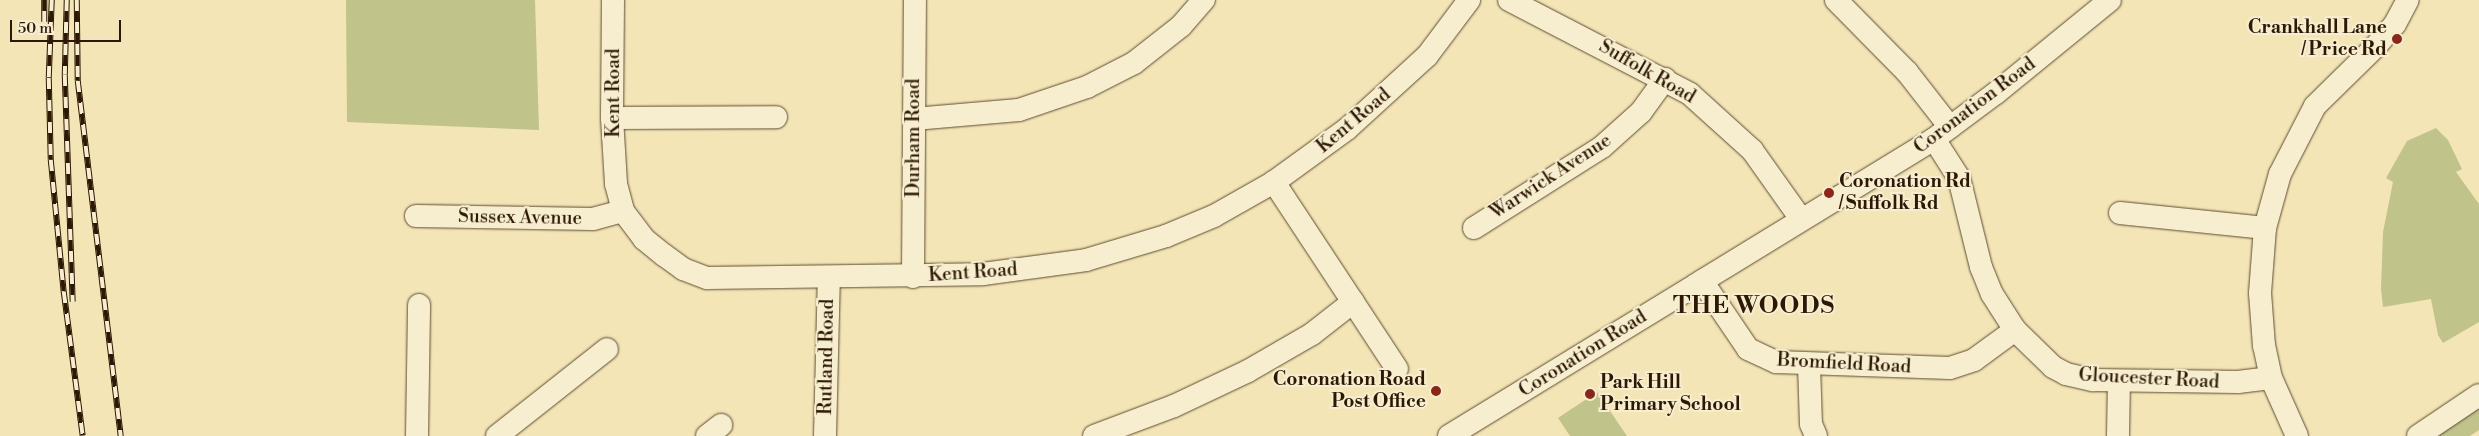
<!DOCTYPE html>
<html>
<head>
<meta charset="utf-8">
<style>
  body { margin:0 }
  #map { position:relative; width:2479px; height:436px; overflow:hidden; background:#f3e5b6; font-family:"Libre Bodoni",serif }
  div>[style] { position:absolute }
  [style*='--x'] { left:calc(var(--x)*1px); top:calc(var(--y)*1px); width:calc(var(--w)*1px); rotate:calc(var(--a)*1deg) }
  .green>* { inset:0; background:#c0c38a }
  .roads { filter:drop-shadow(0 0 1px #5e4b30) drop-shadow(0 0 1px #5e4b30) }
  .minor>* { height:22px; margin:-11px; padding:0 11px; transform-origin:11px; border-radius:11px; background:#f7eed0 }
  .rail>* { height:5.5px; margin-top:-2.75px; transform-origin:0; background:repeating-linear-gradient(90deg,#f7eed0 0 11px,#2c1804 0 22px); box-sizing:border-box; border-block:1px solid #2c1804 }
  .dots>* { width:14px; height:14px; translate:-50% -50%; box-sizing:border-box; border:2px solid #f7eed0; border-radius:50% }
  span { translate:-50% -50%; white-space:nowrap; text-align:center; line-height:1.15; -webkit-text-stroke:4px #f7eed0; paint-order:stroke }
  .poi-label { font-size:19px; color:#2c1804; font-weight:700 }
  .right { translate:-100% -50%; text-align:right }
  .left { translate:0 -50%; text-align:left }
  .street-label { font-size:19px; color:#2c1804 }
  .district-label { font-size:24px; color:#2c1804; font-weight:700; letter-spacing:1px }
  .scale { position:absolute; left:10px; top:20px; width:111px; height:22px; box-sizing:border-box; border:2px solid #2c1804; border-top:0; padding-left:6px; font-size:15px; line-height:18px; white-space:nowrap; color:#2c1804; -webkit-text-stroke:4px #f7eed0; paint-order:stroke }
</style>
</head>
<body>
<div id="map">
  <div class="green">
    <div style="clip-path:polygon(346px 0,535px 0,539px 130px,347px 122px)"></div>
    <div style="clip-path:polygon(2436px 128px,2448px 140px,2462px 169px,2456px 172px,2479px 204px,2479px 322px,2443px 343px,2438px 335px,2431px 299px,2383px 307px,2381px 289px,2383px 232px,2393px 182px,2386px 178px,2407px 141px)"></div>
    <div style="clip-path:polygon(1597px 392px,1627px 436px,1570px 436px,1558px 418px)"></div>
    <div style="clip-path:polygon(2479px 402px,2479px 430px,2470px 436px,2430px 436px)"></div>
  </div>
  <div class="roads">
    <div class="minor">
      <div style="--x:613;--y:0;--w:118;--a:90.5"></div>
      <div style="--x:612;--y:118;--w:66;--a:86.5"></div>
      <div style="--x:616;--y:184;--w:28;--a:75"></div>
      <div style="--x:623;--y:211;--w:35;--a:53"></div>
      <div style="--x:644;--y:239;--w:26;--a:39"></div>
      <div style="--x:664;--y:255;--w:24;--a:36"></div>
      <div style="--x:683;--y:269;--w:26;--a:21"></div>
      <div style="--x:707;--y:278;--w:276;--a:-0.8"></div>
      <div style="--x:983;--y:274;--w:104;--a:-7.7"></div>
      <div style="--x:1086;--y:260;--w:84;--a:-16.7"></div>
      <div style="--x:1166;--y:236;--w:52;--a:-22.6"></div>
      <div style="--x:1214;--y:216;--w:69;--a:-29.5"></div>
      <div style="--x:1274;--y:182;--w:90;--a:-36"></div>
      <div style="--x:1347;--y:129;--w:108;--a:-42.4"></div>
      <div style="--x:1427;--y:56;--w:70;--a:-53.1"></div>
      <div style="--x:1509;--y:0;--w:204;--a:27.4"></div>
      <div style="--x:1690;--y:94;--w:84;--a:42.1"></div>
      <div style="--x:1752;--y:150;--w:85;--a:54.6"></div>
      <div style="--x:1836;--y:0;--w:101;--a:45.4"></div>
      <div style="--x:1907;--y:72;--w:70;--a:52"></div>
      <div style="--x:612;--y:118;--w:164;--a:-0.3"></div>
      <div style="--x:914;--y:119;--w:105;--a:-4.9"></div>
      <div style="--x:1019;--y:110;--w:72;--a:-18.7"></div>
      <div style="--x:1087;--y:87;--w:53;--a:-27.1"></div>
      <div style="--x:1134;--y:63;--w:60;--a:-38.2"></div>
      <div style="--x:1181;--y:26;--w:35;--a:-49"></div>
      <div style="--x:1934;--y:139;--w:46;--a:57.3"></div>
      <div style="--x:1959;--y:178;--w:92;--a:76.1"></div>
      <div style="--x:1981;--y:267;--w:29;--a:68"></div>
      <div style="--x:1992;--y:294;--w:43;--a:57.4"></div>
      <div style="--x:2015;--y:330;--w:53;--a:44.2"></div>
      <div style="--x:2053;--y:367;--w:15;--a:28"></div>
      <div style="--x:2066;--y:374;--w:28;--a:13"></div>
      <div style="--x:2093;--y:380;--w:145;--a:0.8"></div>
      <div style="--x:2238;--y:382;--w:33;--a:-7"></div>
      <div style="--x:2120;--y:213;--w:146;--a:5.9"></div>
      <div style="--x:416;--y:216;--w:177;--a:1"></div>
      <div style="--x:593;--y:219;--w:31;--a:-15"></div>
      <div style="--x:1474;--y:228;--w:151;--a:-32.3"></div>
      <div style="--x:1602;--y:147;--w:52;--a:-41.9"></div>
      <div style="--x:1641;--y:112;--w:41;--a:-54"></div>
      <div style="--x:913;--y:277;--w:277;--a:-89.6"></div>
      <div style="--x:1702;--y:281;--w:82;--a:55.9"></div>
      <div style="--x:1748;--y:349;--w:31;--a:25"></div>
      <div style="--x:1776;--y:362;--w:174;--a:2"></div>
      <div style="--x:1950;--y:368;--w:25;--a:-18"></div>
      <div style="--x:1974;--y:360;--w:51;--a:-36.2"></div>
      <div style="--x:1353;--y:302;--w:80;--a:56.7"></div>
      <div style="--x:1809;--y:365;--w:59;--a:88.1"></div>
      <div style="--x:1811;--y:424;--w:13;--a:67"></div>
      <div style="--x:417;--y:436;--w:131;--a:-89.1"></div>
      <div style="--x:497;--y:436;--w:140;--a:-38.3"></div>
      <div style="--x:707;--y:436;--w:18;--a:-38"></div>
      <div style="--x:825;--y:436;--w:159;--a:-88.6"></div>
      <div style="--x:1094;--y:436;--w:85;--a:-20.6"></div>
      <div style="--x:1174;--y:406;--w:82;--a:-25.3"></div>
      <div style="--x:1248;--y:371;--w:74;--a:-30"></div>
      <div style="--x:1312;--y:334;--w:52;--a:-38"></div>
      <div style="--x:1353;--y:302;--w:144;--a:-123.4"></div>
      <div style="--x:1449;--y:436;--w:569;--a:-31.48"></div>
      <div style="--x:1934;--y:139;--w:77;--a:-36.6"></div>
      <div style="--x:1996;--y:93;--w:147;--a:-39.2"></div>
      <div style="--x:2118;--y:436;--w:55;--a:-89"></div>
      <div style="--x:2297;--y:436;--w:64;--a:-114.1"></div>
      <div style="--x:2271;--y:378;--w:33;--a:-102"></div>
      <div style="--x:2264;--y:346;--w:53;--a:-94.3"></div>
      <div style="--x:2260;--y:293;--w:65;--a:-85.6"></div>
      <div style="--x:2265;--y:228;--w:56;--a:-74.5"></div>
      <div style="--x:2280;--y:174;--w:76;--a:-62.8"></div>
      <div style="--x:2315;--y:106;--w:84;--a:-44.5"></div>
      <div style="--x:2375;--y:47;--w:30;--a:-49"></div>
      <div style="--x:2395;--y:24;--w:27;--a:-62"></div>
      <div style="--x:2418;--y:436;--w:73;--a:-33.9"></div>
    </div>
  </div>
  <div class="rail">
    <div style="--x:52;--y:0;--w:78;--a:92.2"></div>
    <div style="--x:49;--y:78;--w:82;--a:88.6"></div>
    <div style="--x:51;--y:160;--w:133;--a:84.4"></div>
    <div style="--x:64;--y:292;--w:145;--a:82.5"></div>
    <div style="--x:67;--y:0;--w:75;--a:91.5"></div>
    <div style="--x:65;--y:75;--w:227;--a:88"></div>
    <div style="--x:77;--y:0;--w:81;--a:89.3"></div>
    <div style="--x:78;--y:81;--w:358;--a:83.1"></div>
    <div style="--x:44;--y:22;--w:22;--a:-90"></div>
  </div>
  <div class="dots">
    <div style="left:2397px;top:39px;background:#8f2418"></div>
    <div style="left:1829px;top:193px;background:#8f2418"></div>
    <div style="left:1436px;top:391px;background:#8f2418"></div>
    <div style="left:1590px;top:394px;background:#8f2418"></div>
  </div>
  <div class="poi-label">
    <span class="right" style="left:2387px;top:39px">Crankhall Lane<br>/ Price Rd</span>
    <span class="left" style="left:1839px;top:193px">Coronation Rd<br>/ Suffolk Rd</span>
    <span class="right" style="left:1426px;top:391px">Coronation Road<br>Post Office</span>
    <span class="left" style="left:1600px;top:394px">Park Hill<br>Primary School</span>
  </div>
  <div class="street-label">
    <span style="left:1647px;top:72px;rotate:30deg">Suffolk Road</span>
    <span style="left:614px;top:93px;rotate:-90deg">Kent Road</span>
    <span style="left:1975px;top:106px;rotate:-37deg">Coronation Road</span>
    <span style="left:1354px;top:121px;rotate:-40deg">Kent Road</span>
    <span style="left:914px;top:138px;rotate:-90deg">Durham Road</span>
    <span style="left:1551px;top:177px;rotate:-33deg">Warwick Avenue</span>
    <span style="left:520px;top:218px;rotate:1deg">Sussex Avenue</span>
    <span style="left:973px;top:273px;rotate:-4deg">Kent Road</span>
    <span style="left:1583px;top:354px;rotate:-32deg">Coronation Road</span>
    <span style="left:827px;top:357px;rotate:-89deg">Rutland Road</span>
    <span style="left:1844px;top:364px;rotate:3deg">Bromfield Road</span>
    <span style="left:2149px;top:379px;rotate:3deg">Gloucester Road</span>
  </div>
  <div class="district-label">
    <span style="left:1754px;top:307px">THE WOODS</span>
  </div>
  <div class="scale">50 m</div>
</div>
</body>
</html>
